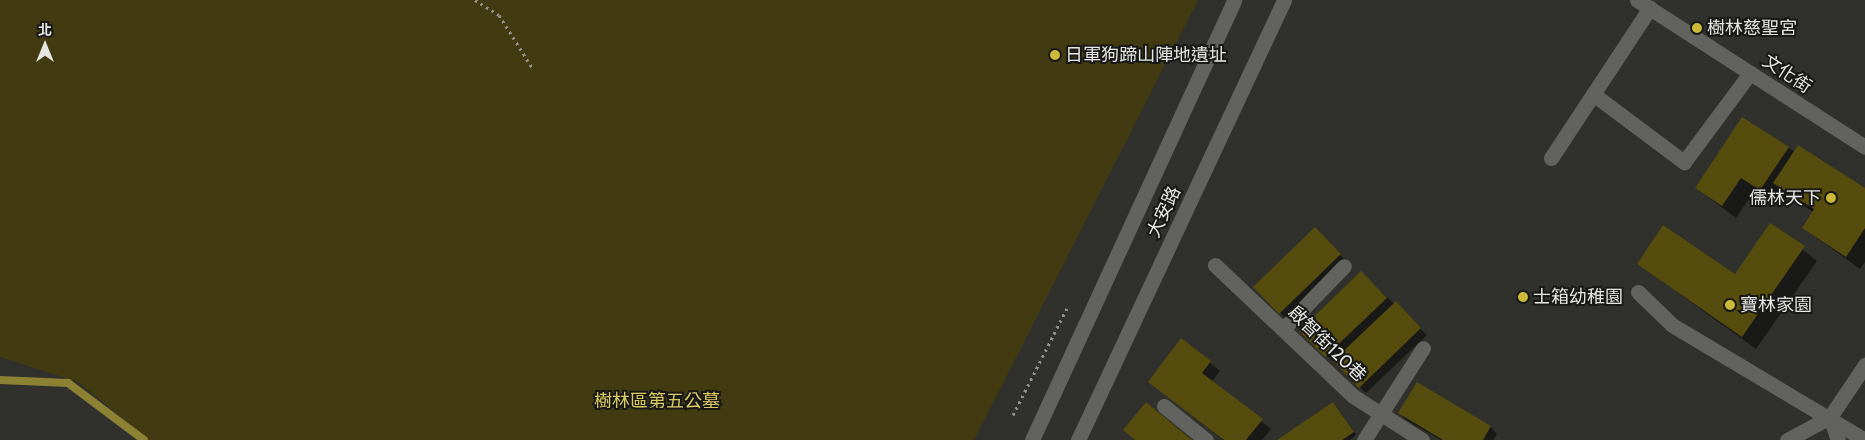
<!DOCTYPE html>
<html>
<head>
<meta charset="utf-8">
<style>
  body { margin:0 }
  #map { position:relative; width:1865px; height:440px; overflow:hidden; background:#30302c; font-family:Cabin,"Noto Sans TC",sans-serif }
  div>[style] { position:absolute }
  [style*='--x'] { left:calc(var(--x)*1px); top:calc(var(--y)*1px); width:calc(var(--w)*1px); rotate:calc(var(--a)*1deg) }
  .green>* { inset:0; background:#423b11 }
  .shadow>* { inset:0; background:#0007 }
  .stream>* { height:8px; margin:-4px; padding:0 4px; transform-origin:4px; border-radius:4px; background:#8d8134 }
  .building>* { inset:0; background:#554c0d }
  .path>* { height:3px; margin-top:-1.5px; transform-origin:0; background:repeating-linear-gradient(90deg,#91918e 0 2.5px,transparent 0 6.5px) }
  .minor>* { height:15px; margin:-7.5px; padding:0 7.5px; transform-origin:7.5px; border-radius:7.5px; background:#62625e }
  .dots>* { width:14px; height:14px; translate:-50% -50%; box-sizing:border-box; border:2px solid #181816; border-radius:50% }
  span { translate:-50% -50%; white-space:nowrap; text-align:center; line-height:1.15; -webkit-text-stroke:4px #181816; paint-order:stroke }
  .poi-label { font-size:18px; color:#e5e5e3 }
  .left { translate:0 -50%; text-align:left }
  .right { translate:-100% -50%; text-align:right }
  .street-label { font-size:18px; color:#e5e5e3 }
  .park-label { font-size:18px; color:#dbca60 }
  .north { position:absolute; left:20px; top:20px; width:50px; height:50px; -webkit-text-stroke:4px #181816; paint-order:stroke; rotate:0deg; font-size:14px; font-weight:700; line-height:20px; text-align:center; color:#e5e5e3 }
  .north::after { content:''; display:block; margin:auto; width:18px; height:22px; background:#e5e5e3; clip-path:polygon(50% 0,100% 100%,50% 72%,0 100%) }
</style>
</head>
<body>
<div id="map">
  <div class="green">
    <div style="clip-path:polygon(0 0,1198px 0,974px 440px,149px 440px,78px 382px,0 357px)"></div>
  </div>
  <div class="shadow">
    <div style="clip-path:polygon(1788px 148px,1865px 189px,1865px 262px,1860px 269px,1803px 228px,1813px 212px,1782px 190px,1774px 202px,1755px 190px,1736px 218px,1696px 188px)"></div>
    <div style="clip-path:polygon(1771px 224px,1817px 261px,1756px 349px,1638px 264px,1735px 276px)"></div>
    <div style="clip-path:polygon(1315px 229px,1346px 261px,1286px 319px,1255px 287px)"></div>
    <div style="clip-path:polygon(1361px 273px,1427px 335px,1366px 393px,1301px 331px)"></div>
    <div style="clip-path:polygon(1182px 340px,1220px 371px,1212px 381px,1271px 429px,1262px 440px,1223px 440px,1150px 382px)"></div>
    <div style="clip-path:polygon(1418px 384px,1491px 427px,1497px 434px,1493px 440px,1441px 440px,1406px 420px,1400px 413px)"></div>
    <div style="clip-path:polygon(1336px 406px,1356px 435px,1350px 440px,1279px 440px)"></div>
  </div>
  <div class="stream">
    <div style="--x:0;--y:380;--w:68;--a:2.5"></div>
    <div style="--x:68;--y:383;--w:95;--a:36.9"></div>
  </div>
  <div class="building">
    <div style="clip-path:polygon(1742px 117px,1789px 147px,1760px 190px,1741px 178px,1722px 206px,1695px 188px)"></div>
    <div style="clip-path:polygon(1798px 145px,1865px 188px,1865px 228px,1846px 257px,1802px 228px,1814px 209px,1773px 183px)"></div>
    <div style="clip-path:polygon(1770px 223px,1805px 246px,1742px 337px,1637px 264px,1663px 225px,1735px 274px)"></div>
    <div style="clip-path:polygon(1315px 227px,1341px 254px,1279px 314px,1253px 287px)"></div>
    <div style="clip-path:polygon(1361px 271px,1387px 298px,1325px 357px,1299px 331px)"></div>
    <div style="clip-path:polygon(1396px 301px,1421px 328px,1359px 388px,1333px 361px)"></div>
    <div style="clip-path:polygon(1181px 338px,1211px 361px,1202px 373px,1263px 419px,1246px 440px,1224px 440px,1148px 382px)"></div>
    <div style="clip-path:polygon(1417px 382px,1491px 426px,1483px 440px,1443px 440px,1398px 413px)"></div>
    <div style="clip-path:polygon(1146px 402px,1192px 440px,1135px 440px,1123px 430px)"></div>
    <div style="clip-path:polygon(1333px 402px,1354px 432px,1342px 440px,1277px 440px)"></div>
  </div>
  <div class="path">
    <div style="--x:475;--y:0;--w:28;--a:32"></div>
    <div style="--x:499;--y:15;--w:64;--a:57.8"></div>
    <div style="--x:1013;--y:415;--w:122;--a:-63.2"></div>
  </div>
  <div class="minor">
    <div style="--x:1637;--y:0;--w:271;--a:32.8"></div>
    <div style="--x:1593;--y:94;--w:114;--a:36.8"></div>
    <div style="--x:1684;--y:162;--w:111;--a:-53.4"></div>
    <div style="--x:1551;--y:158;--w:180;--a:-56.6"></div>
    <div style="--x:1215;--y:265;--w:190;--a:43.5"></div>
    <div style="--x:1353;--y:396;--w:82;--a:32.5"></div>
    <div style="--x:1638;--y:292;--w:47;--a:44.1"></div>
    <div style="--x:1672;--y:325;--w:225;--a:30.8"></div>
    <div style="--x:1284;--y:328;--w:86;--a:-45.9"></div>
    <div style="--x:1164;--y:406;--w:54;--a:39"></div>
    <div style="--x:1830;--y:417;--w:24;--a:71"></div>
    <div style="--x:1032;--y:440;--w:484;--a:-65.3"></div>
    <div style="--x:1078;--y:440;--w:486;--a:-64.9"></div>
    <div style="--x:1364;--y:440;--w:109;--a:-57.3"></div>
    <div style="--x:1787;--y:440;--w:49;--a:-28.1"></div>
    <div style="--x:1830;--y:417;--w:63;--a:-56.1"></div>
  </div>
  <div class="dots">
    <div style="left:1697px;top:28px;background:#ccb938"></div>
    <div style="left:1055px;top:55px;background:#ccb938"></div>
    <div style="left:1831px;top:198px;background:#ccb938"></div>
    <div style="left:1523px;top:297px;background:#ccb938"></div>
    <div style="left:1730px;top:305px;background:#ccb938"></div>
  </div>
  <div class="poi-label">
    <span class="left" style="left:1707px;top:28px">樹林慈聖宮</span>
    <span class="left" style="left:1065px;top:55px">日軍狗蹄山陣地遺址</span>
    <span class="right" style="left:1821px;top:198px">儒林天下</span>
    <span class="left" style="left:1533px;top:297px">士箱幼稚園</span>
    <span class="left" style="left:1740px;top:305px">寶林家園</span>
  </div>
  <div class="street-label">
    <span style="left:1787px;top:74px;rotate:33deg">文化街</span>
    <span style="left:1164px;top:212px;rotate:-65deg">大安路</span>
    <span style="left:1327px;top:344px;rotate:44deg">啟智街120巷</span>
  </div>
  <div class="park-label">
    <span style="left:657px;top:401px">樹林區第五公墓</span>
  </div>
  <div class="north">北</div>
</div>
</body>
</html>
